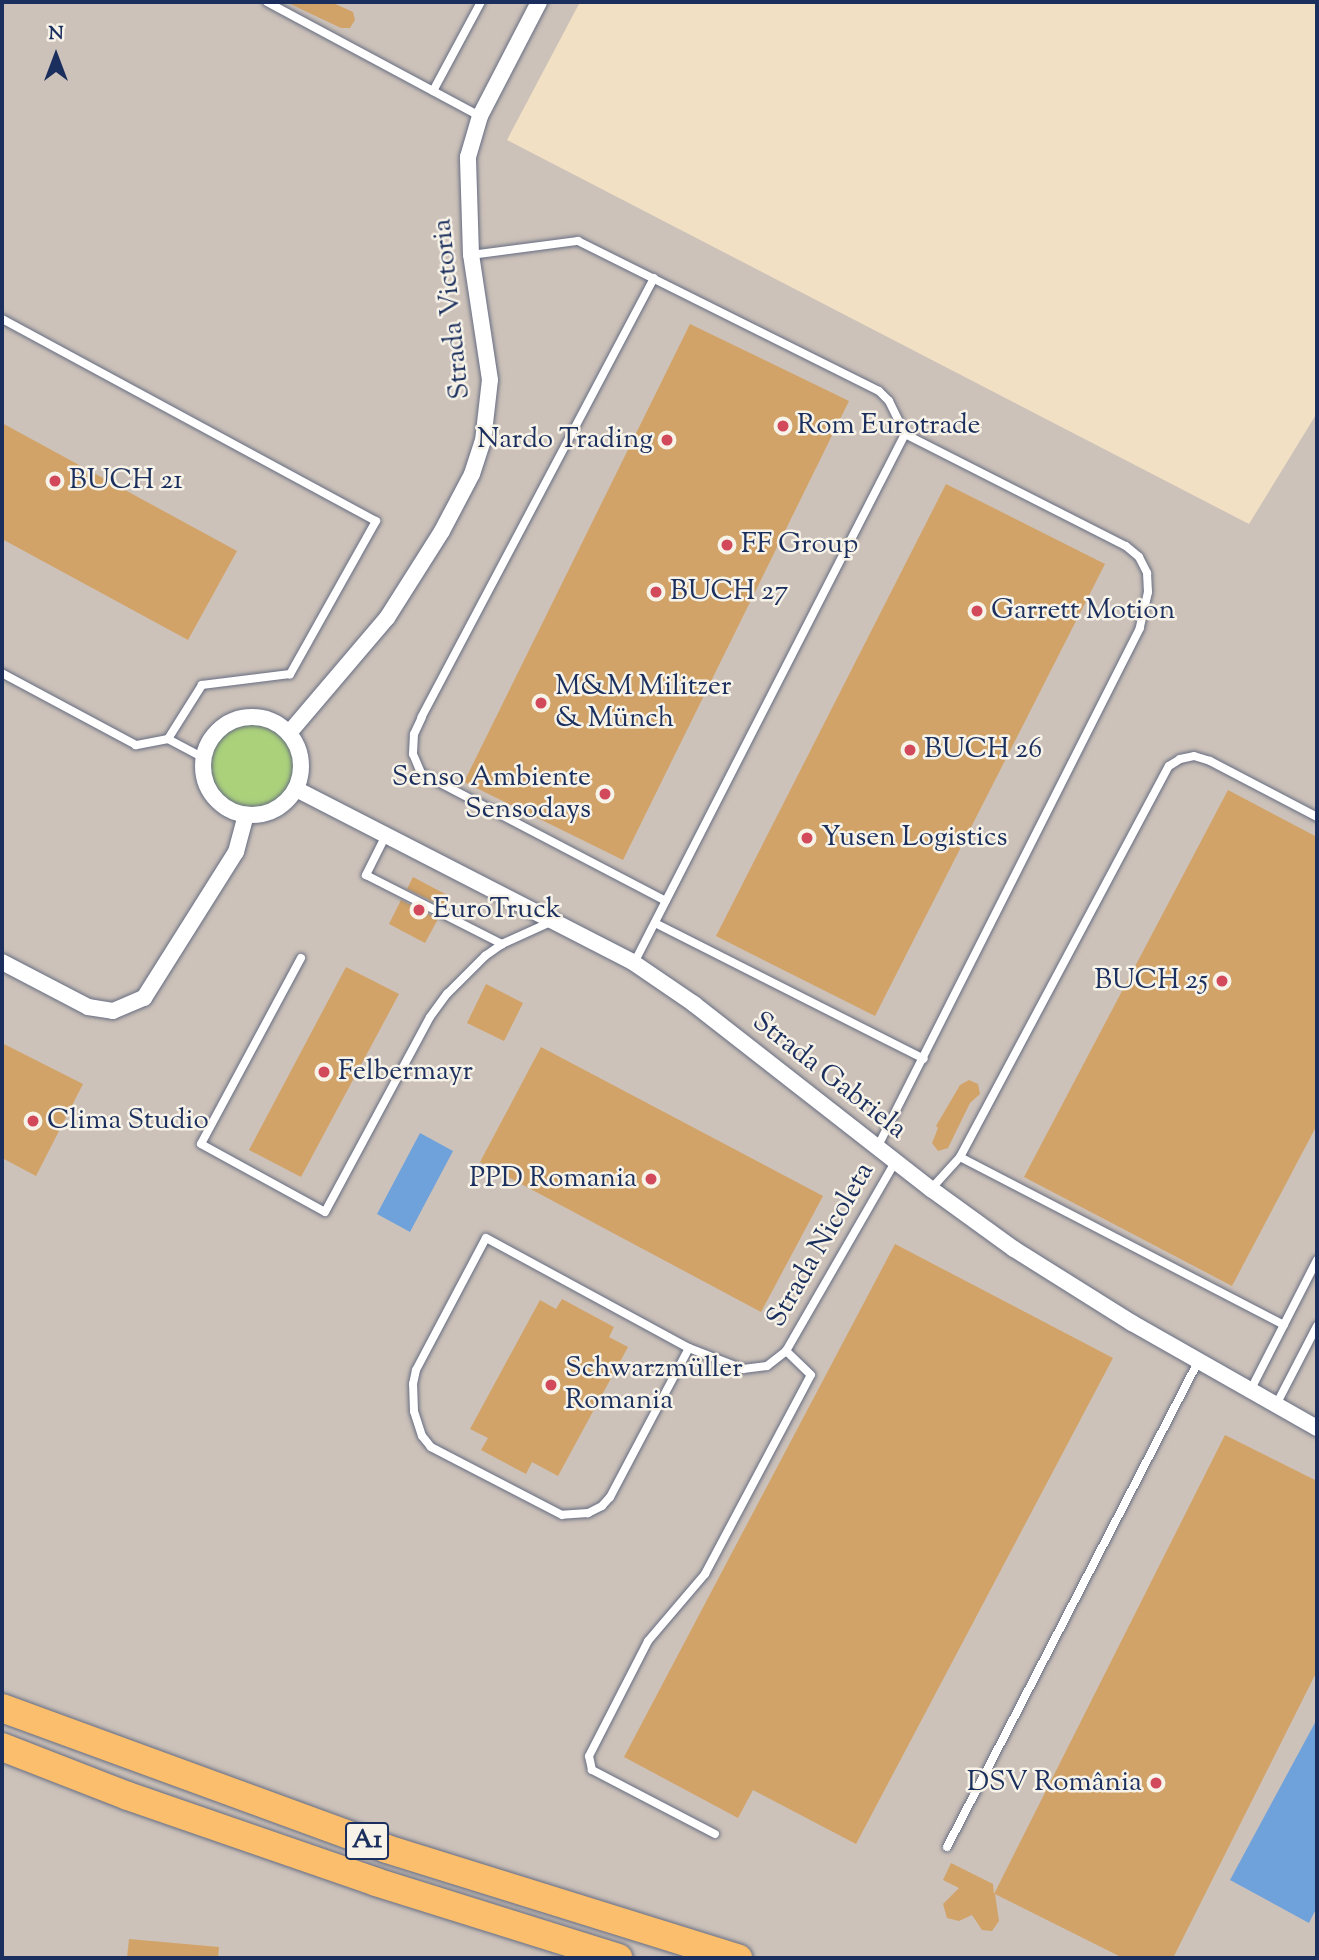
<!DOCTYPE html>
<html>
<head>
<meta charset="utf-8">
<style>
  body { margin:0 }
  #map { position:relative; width:1319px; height:1960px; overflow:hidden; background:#f1e0c4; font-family:"Sorts Mill Goudy",serif }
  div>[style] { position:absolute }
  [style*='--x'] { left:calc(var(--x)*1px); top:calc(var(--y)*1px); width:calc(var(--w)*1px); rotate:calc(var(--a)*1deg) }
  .industrial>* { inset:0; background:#cdc2b9 }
  .green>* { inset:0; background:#abd17b }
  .round { border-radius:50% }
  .water>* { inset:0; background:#6fa2db }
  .building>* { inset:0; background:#d2a368 }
  .roads { filter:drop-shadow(0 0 2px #666d82) drop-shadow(0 0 2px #666d82) }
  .lane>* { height:8px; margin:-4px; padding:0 4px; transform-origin:4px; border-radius:4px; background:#fff }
  .street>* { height:16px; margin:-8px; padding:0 8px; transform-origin:8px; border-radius:8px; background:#fff }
  .street>.ring { margin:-8px; padding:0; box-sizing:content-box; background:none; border:16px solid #fff; border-radius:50% }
  .highway>* { height:28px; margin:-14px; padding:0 14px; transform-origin:14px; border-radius:14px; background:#fabe6d }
  .dots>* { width:19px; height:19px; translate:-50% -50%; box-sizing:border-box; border:4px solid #f7f3e8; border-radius:50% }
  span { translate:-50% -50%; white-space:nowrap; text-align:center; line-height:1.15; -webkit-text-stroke:5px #f7f3e8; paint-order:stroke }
  .shield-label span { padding:2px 5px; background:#f7f3e8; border:2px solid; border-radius:5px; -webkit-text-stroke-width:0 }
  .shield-label { font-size:26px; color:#1b2f5e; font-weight:700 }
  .street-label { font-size:28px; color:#1b2f5e }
  .poi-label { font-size:28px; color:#1b2f5e }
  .left { translate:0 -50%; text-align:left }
  .right { translate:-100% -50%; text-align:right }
  .frame { position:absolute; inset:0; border:4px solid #1b2f5e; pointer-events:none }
  .north { position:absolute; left:21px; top:21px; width:70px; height:70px; -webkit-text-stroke:5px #f7f3e8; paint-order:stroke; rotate:0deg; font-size:19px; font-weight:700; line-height:28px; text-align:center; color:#1b2f5e }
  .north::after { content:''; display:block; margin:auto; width:24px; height:32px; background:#1b2f5e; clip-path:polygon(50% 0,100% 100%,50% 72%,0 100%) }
</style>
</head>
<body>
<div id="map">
  <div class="industrial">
    <div style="clip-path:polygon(2px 2px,580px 2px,507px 140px,1249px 524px,1317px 413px,1317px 1958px,2px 1958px)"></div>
  </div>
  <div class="green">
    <div class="round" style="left:203px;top:717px;width:98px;height:98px"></div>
  </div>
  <div class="water">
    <div style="clip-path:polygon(420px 1133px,453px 1151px,410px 1232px,377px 1214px)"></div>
    <div style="clip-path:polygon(1317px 1719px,1317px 1907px,1309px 1923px,1230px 1880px)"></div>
  </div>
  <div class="building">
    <div style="clip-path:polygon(286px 2px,331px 2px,353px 12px,355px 20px,350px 28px,341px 28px)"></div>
    <div style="clip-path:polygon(690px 324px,849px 401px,623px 860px,464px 782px)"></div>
    <div style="clip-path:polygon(2px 423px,237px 551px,188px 640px,2px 539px)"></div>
    <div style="clip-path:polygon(946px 484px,1105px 564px,875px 1016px,716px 936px)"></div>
    <div style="clip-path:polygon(1228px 790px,1317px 837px,1317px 1125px,1232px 1286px,1024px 1177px)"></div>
    <div style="clip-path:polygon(413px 877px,449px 896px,444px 907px,407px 889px)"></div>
    <div style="clip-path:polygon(401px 900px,438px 919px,425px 943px,389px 924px)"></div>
    <div style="clip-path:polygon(346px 967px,399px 994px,301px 1177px,249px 1150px)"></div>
    <div style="clip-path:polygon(486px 984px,523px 1003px,504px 1041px,467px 1023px)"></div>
    <div style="clip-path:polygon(2px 1043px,83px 1084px,36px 1176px,2px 1158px)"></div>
    <div style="clip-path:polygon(541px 1047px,823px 1196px,761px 1312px,480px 1162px)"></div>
    <div style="clip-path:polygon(969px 1080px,978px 1084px,980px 1094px,970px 1103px,948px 1148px,938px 1151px,932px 1143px,938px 1128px,936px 1126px,960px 1085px)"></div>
    <div style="clip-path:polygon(895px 1244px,1113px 1358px,856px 1844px,753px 1790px,738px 1818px,624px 1757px)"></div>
    <div style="clip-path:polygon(562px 1299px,614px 1327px,609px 1337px,628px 1347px,558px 1476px,532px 1462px,526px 1474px,481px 1450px,488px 1438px,470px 1429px,540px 1300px,556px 1309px)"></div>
    <div style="clip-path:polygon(1225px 1435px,1317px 1481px,1317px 1671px,1173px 1958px,1123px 1958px,995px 1894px,999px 1921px,992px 1931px,982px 1930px,972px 1915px,959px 1921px,947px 1918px,943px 1904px,959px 1888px,943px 1880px,951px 1863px,993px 1884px,994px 1894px)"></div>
    <div style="clip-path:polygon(129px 1939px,219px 1947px,218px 1958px,127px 1958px)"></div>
  </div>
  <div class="roads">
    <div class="lane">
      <div style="--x:267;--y:2;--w:242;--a:28.2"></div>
      <div style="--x:433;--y:91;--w:101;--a:-61.7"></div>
      <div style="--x:471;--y:255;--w:108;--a:-7.5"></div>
      <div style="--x:578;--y:241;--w:336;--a:26.5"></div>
      <div style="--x:879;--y:391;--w:14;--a:45"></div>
      <div style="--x:889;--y:401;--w:37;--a:64"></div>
      <div style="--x:905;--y:434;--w:248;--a:26.9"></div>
      <div style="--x:1126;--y:546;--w:17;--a:40"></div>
      <div style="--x:1139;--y:557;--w:18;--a:63"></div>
      <div style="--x:1147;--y:573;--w:19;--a:87"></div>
      <div style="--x:1148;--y:592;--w:37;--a:103"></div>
      <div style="--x:1140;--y:628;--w:580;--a:116.83"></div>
      <div style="--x:654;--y:278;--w:497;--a:117.9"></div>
      <div style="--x:422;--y:717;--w:19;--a:115"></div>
      <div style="--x:414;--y:734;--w:20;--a:93"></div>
      <div style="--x:413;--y:754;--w:21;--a:67"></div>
      <div style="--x:421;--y:773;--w:276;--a:27.6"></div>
      <div style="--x:2;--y:319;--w:425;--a:28.4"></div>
      <div style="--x:376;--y:521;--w:176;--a:119.3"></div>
      <div style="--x:290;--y:674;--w:89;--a:172.9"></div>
      <div style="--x:202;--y:685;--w:64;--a:122.2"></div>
      <div style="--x:168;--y:739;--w:33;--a:169"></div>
      <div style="--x:136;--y:745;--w:152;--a:-151.8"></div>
      <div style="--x:168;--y:739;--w:40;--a:28"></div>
      <div style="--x:386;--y:835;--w:45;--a:116.6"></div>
      <div style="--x:366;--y:875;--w:153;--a:26.9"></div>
      <div style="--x:655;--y:923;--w:301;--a:26.8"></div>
      <div style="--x:301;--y:958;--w:211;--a:118.3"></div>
      <div style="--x:201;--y:1144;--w:141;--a:28.7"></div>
      <div style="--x:325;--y:1212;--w:221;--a:-61.7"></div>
      <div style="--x:430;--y:1017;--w:29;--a:-54"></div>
      <div style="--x:447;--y:994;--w:54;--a:-45"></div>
      <div style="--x:485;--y:956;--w:21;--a:-35"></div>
      <div style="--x:502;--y:944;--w:56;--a:-24.3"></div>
      <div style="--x:634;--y:963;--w:594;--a:-62.87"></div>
      <div style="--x:960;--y:1157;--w:365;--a:27.4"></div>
      <div style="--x:931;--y:1189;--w:43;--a:-47.8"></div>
      <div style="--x:960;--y:1157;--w:443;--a:-61.9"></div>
      <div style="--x:1169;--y:766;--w:13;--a:-32"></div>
      <div style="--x:1180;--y:759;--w:14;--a:-12"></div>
      <div style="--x:1194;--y:756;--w:17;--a:17"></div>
      <div style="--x:1210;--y:761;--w:121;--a:27.6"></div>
      <div style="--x:689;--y:1348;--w:169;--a:117.9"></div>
      <div style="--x:610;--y:1497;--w:12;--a:132"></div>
      <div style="--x:602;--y:1506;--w:16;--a:153"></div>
      <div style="--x:588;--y:1513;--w:26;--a:176"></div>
      <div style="--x:562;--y:1515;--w:148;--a:-152.6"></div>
      <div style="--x:431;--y:1447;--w:14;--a:-129"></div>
      <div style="--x:422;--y:1436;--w:26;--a:-108"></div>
      <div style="--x:414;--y:1411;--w:27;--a:-92"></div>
      <div style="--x:413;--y:1384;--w:14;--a:-78"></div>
      <div style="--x:416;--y:1370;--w:149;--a:-62.1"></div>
      <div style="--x:486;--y:1238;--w:231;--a:28.5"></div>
      <div style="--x:689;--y:1348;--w:58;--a:21.3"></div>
      <div style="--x:743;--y:1369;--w:24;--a:-7"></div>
      <div style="--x:767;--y:1366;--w:24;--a:-38"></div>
      <div style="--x:786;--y:1351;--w:218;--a:-60"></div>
      <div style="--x:1250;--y:1391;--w:147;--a:-62.9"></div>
      <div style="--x:1276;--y:1405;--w:89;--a:-62.6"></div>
      <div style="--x:715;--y:1834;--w:139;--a:-152.5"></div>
      <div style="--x:592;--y:1770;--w:14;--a:-102"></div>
      <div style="--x:589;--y:1756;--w:129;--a:-62.8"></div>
      <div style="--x:648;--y:1641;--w:88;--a:-49.6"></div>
      <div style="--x:705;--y:1574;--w:225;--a:-62"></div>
      <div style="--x:811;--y:1375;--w:35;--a:-136"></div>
      <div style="--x:947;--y:1847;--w:546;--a:-62.64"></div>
    </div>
    <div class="street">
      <div class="ring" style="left:203px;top:717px;width:82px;height:82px"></div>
      <div style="--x:289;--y:733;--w:151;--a:-49.6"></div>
      <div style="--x:387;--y:618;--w:103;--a:-57.7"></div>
      <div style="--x:442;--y:531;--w:64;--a:-62.2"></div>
      <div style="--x:472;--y:474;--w:35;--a:-72"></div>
      <div style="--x:483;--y:441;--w:61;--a:-83.5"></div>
      <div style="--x:490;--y:380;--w:126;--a:-98.6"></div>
      <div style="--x:471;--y:255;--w:98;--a:-91.8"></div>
      <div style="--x:468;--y:157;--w:43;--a:-73.7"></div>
      <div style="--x:480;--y:116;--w:128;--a:-62.6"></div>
      <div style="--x:296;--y:789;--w:380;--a:27.2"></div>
      <div style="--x:634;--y:963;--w:73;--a:34.3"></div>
      <div style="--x:694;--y:1004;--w:301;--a:38"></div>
      <div style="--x:931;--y:1189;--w:102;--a:35.9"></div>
      <div style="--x:1014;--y:1249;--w:139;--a:32.1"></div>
      <div style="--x:1132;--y:1323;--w:213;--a:29.6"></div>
      <div style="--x:2;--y:962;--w:97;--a:27.6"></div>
      <div style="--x:88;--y:1007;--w:25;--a:9"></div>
      <div style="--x:113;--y:1011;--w:34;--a:-23"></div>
      <div style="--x:144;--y:998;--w:173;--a:-57.8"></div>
      <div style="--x:236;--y:852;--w:38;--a:-75"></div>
    </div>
    <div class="highway">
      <div style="--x:2;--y:1708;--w:410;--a:20.1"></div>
      <div style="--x:387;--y:1849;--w:368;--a:17.3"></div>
      <div style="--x:2;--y:1747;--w:135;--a:21.3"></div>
      <div style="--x:128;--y:1796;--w:262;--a:19.1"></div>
      <div style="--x:376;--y:1882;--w:254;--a:17.4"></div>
    </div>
  </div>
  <div class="dots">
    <div style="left:783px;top:426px;background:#d1495b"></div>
    <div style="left:667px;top:440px;background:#d1495b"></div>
    <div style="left:55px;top:481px;background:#d1495b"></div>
    <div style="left:727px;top:545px;background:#d1495b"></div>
    <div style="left:656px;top:592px;background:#d1495b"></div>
    <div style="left:977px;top:611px;background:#d1495b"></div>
    <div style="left:541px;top:703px;background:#d1495b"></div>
    <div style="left:910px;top:750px;background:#d1495b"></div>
    <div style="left:605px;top:794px;background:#d1495b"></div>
    <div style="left:807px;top:838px;background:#d1495b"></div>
    <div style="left:419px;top:910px;background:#d1495b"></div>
    <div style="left:1222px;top:981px;background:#d1495b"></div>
    <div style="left:324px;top:1072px;background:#d1495b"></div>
    <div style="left:33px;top:1121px;background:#d1495b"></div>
    <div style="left:651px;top:1179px;background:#d1495b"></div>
    <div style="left:551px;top:1385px;background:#d1495b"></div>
    <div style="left:1156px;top:1783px;background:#d1495b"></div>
  </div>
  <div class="shield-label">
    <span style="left:367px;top:1841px">A1</span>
  </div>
  <div class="street-label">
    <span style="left:452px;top:309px;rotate:-96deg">Strada Victoria</span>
    <span style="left:829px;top:1076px;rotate:38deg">Strada Gabriela</span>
    <span style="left:821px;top:1245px;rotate:-60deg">Strada Nicoleta</span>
  </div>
  <div class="poi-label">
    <span class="left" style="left:797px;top:426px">Rom Eurotrade</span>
    <span class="right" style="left:653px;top:440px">Nardo Trading</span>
    <span class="left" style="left:69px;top:481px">BUCH 21</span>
    <span class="left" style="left:741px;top:545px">FF Group</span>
    <span class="left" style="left:670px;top:592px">BUCH 27</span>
    <span class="left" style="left:991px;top:611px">Garrett Motion</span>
    <span class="left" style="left:555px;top:703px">M&amp;M Militzer<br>&amp; Münch</span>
    <span class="left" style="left:924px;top:750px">BUCH 26</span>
    <span class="right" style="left:591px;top:794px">Senso Ambiente<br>Sensodays</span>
    <span class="left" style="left:821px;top:838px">Yusen Logistics</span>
    <span class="left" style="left:433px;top:910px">EuroTruck</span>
    <span class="right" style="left:1208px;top:981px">BUCH 25</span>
    <span class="left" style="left:338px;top:1072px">Felbermayr</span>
    <span class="left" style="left:47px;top:1121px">Clima Studio</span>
    <span class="right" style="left:637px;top:1179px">PPD Romania</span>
    <span class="left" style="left:565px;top:1385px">Schwarzmüller<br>Romania</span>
    <span class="right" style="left:1142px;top:1783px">DSV România</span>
  </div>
  <div class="frame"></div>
  <div class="north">N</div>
</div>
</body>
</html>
